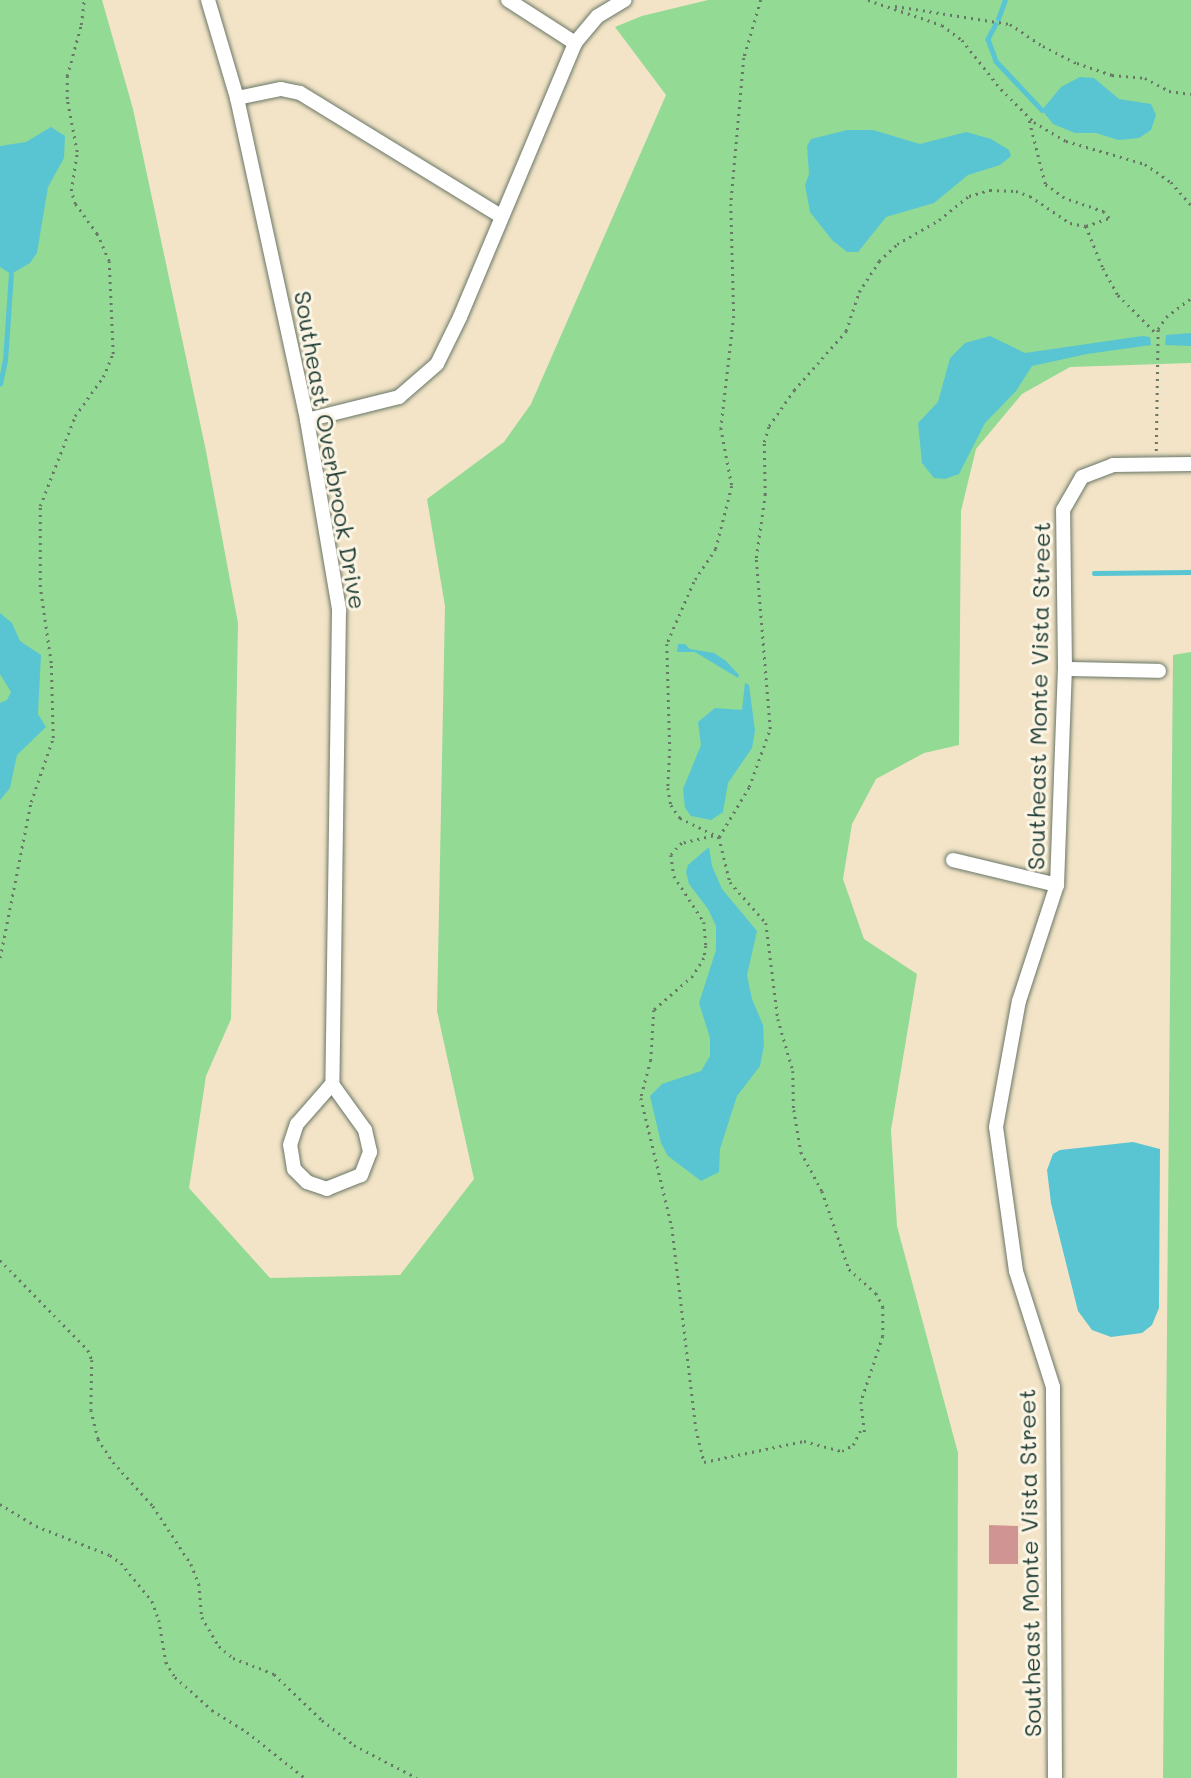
<!DOCTYPE html>
<html>
<head>
<meta charset="utf-8">
<style>
  body { margin:0 }
  #map { position:relative; width:1191px; height:1778px; overflow:hidden; background:#f3e4c7; font-family:Mali,sans-serif }
  div>[style] { position:absolute }
  [style*='--x'] { left:calc(var(--x)*1px); top:calc(var(--y)*1px); width:calc(var(--w)*1px); rotate:calc(var(--a)*1deg) }
  .green>* { inset:0; background:#93da94 }
  .water>* { inset:0; background:#59c5d2 }
  .stream>* { height:4.5px; margin:-2.25px; padding:0 2.25px; transform-origin:2.25px; border-radius:2.25px; background:#59c5d2 }
  .building>* { inset:0; background:#d09592 }
  .path>* { height:2.5px; margin-top:-1.25px; transform-origin:0; background:repeating-linear-gradient(90deg,#697767 0 2px,transparent 0 7px) }
  .roads { filter:drop-shadow(0 0 2px #697767) drop-shadow(0 0 2px #697767) }
  .minor>* { height:14px; margin:-7px; padding:0 7px; transform-origin:7px; border-radius:7px; background:#fff }
  span { translate:-50% -50%; white-space:nowrap; text-align:center; line-height:1.15; -webkit-text-stroke:6px #fcf5e5; paint-order:stroke }
  .street-label { font-size:24px; color:#1f3d34 }
</style>
</head>
<body>
<div id="map">
  <div class="green">
    <div style="clip-path:polygon(0 0,102px 0,133px 109px,206px 451px,238px 623px,231px 1019px,206px 1076px,189px 1188px,270px 1278px,400px 1275px,474px 1179px,437px 1011px,445px 606px,427px 499px,504px 442px,531px 404px,666px 95px,615px 27px,642px 16px,708px 0,1191px 0,1191px 363px,1070px 367px,1022px 394px,976px 449px,961px 511px,959px 745px,924px 753px,876px 779px,852px 824px,843px 879px,864px 939px,917px 974px,891px 1130px,897px 1226px,958px 1453px,957px 1778px,0 1778px)"></div>
    <div style="clip-path:polygon(1191px 652px,1191px 1778px,1163px 1778px,1173px 655px)"></div>
  </div>
  <div class="water">
    <div style="clip-path:polygon(1080px 77px,1094px 78px,1119px 99px,1151px 104px,1156px 115px,1151px 130px,1139px 138px,1118px 140px,1096px 133px,1075px 133px,1053px 124px,1042px 110px,1061px 87px)"></div>
    <div style="clip-path:polygon(51px 127px,65px 136px,64px 158px,48px 187px,37px 253px,30px 263px,11px 274px,0 267px,0 146px,26px 142px)"></div>
    <div style="clip-path:polygon(847px 130px,873px 130px,920px 144px,966px 132px,991px 139px,1009px 150px,1011px 156px,1000px 165px,968px 175px,934px 203px,886px 217px,858px 252px,847px 252px,832px 240px,810px 212px,805px 185px,809px 174px,807px 146px,811px 139px)"></div>
    <div style="clip-path:polygon(1191px 333px,1191px 346px,1165px 345px,1166px 335px)"></div>
    <div style="clip-path:polygon(990px 336px,1025px 353px,1142px 336px,1150px 337px,1151px 345px,1087px 354px,1032px 366px,1016px 391px,985px 423px,959px 474px,945px 479px,934px 478px,922px 463px,918px 423px,938px 402px,950px 358px,965px 343px)"></div>
    <div style="clip-path:polygon(0 613px,12px 623px,20px 641px,41px 655px,38px 714px,46px 727px,17px 755px,10px 788px,0 800px,0 703px,7px 700px,11px 692px,0 674px)"></div>
    <div style="clip-path:polygon(678px 644px,685px 644px,690px 649px,714px 653px,726px 661px,739px 675px,738px 678px,695px 652px,677px 652px)"></div>
    <div style="clip-path:polygon(745px 683px,749px 685px,755px 731px,752px 748px,728px 783px,723px 812px,711px 820px,691px 816px,685px 808px,683px 789px,701px 745px,698px 722px,715px 708px,742px 710px)"></div>
    <div style="clip-path:polygon(709px 847px,712px 866px,722px 889px,757px 931px,747px 975px,752px 999px,763px 1025px,764px 1045px,760px 1066px,737px 1096px,720px 1149px,719px 1172px,701px 1181px,668px 1156px,661px 1143px,650px 1096px,662px 1084px,701px 1071px,710px 1056px,710px 1038px,699px 1003px,716px 950px,716px 926px,708px 909px,689px 884px,686px 872px,688px 865px)"></div>
    <div style="clip-path:polygon(1133px 1142px,1160px 1149px,1159px 1308px,1152px 1325px,1142px 1333px,1111px 1337px,1092px 1330px,1078px 1311px,1051px 1203px,1047px 1170px,1053px 1154px,1060px 1150px)"></div>
  </div>
  <div class="stream">
    <div style="--x:998;--y:19;--w:20;--a:-70"></div>
    <div style="--x:996;--y:24;--w:17;--a:118"></div>
    <div style="--x:988;--y:39;--w:23;--a:70"></div>
    <div style="--x:996;--y:61;--w:67;--a:46.8"></div>
    <div style="--x:0;--y:384;--w:24;--a:-78"></div>
    <div style="--x:5;--y:361;--w:87;--a:-86.1"></div>
    <div style="--x:1094;--y:573;--w:97;--a:-0.6"></div>
  </div>
  <div class="building">
    <div style="clip-path:polygon(989px 1525px,1018px 1526px,1018px 1564px,989px 1564px)"></div>
  </div>
  <div class="path">
    <div style="--x:761;--y:0;--w:60;--a:106.3"></div>
    <div style="--x:744;--y:58;--w:147;--a:95.1"></div>
    <div style="--x:731;--y:204;--w:112;--a:88.5"></div>
    <div style="--x:734;--y:316;--w:113;--a:96.6"></div>
    <div style="--x:721;--y:428;--w:59;--a:79.3"></div>
    <div style="--x:732;--y:486;--w:65;--a:104.3"></div>
    <div style="--x:716;--y:549;--w:40;--a:124"></div>
    <div style="--x:694;--y:582;--w:68;--a:113.5"></div>
    <div style="--x:667;--y:644;--w:105;--a:88.4"></div>
    <div style="--x:670;--y:749;--w:39;--a:93"></div>
    <div style="--x:668;--y:788;--w:17;--a:80"></div>
    <div style="--x:671;--y:805;--w:16;--a:55"></div>
    <div style="--x:680;--y:818;--w:43;--a:26"></div>
    <div style="--x:719;--y:837;--w:46;--a:76.3"></div>
    <div style="--x:730;--y:882;--w:55;--a:48.7"></div>
    <div style="--x:766;--y:923;--w:97;--a:82.9"></div>
    <div style="--x:778;--y:1019;--w:54;--a:73.9"></div>
    <div style="--x:793;--y:1071;--w:39;--a:89"></div>
    <div style="--x:794;--y:1110;--w:43;--a:80.5"></div>
    <div style="--x:801;--y:1152;--w:44;--a:61.7"></div>
    <div style="--x:822;--y:1191;--w:83;--a:70.9"></div>
    <div style="--x:849;--y:1269;--w:36;--a:42"></div>
    <div style="--x:876;--y:1293;--w:16;--a:63"></div>
    <div style="--x:883;--y:1307;--w:29;--a:90"></div>
    <div style="--x:883;--y:1336;--w:70;--a:108.4"></div>
    <div style="--x:861;--y:1402;--w:34;--a:83"></div>
    <div style="--x:868;--y:0;--w:78;--a:18.7"></div>
    <div style="--x:942;--y:25;--w:25;--a:37"></div>
    <div style="--x:962;--y:40;--w:63;--a:51.5"></div>
    <div style="--x:1001;--y:89;--w:47;--a:45"></div>
    <div style="--x:1034;--y:122;--w:37;--a:31"></div>
    <div style="--x:1066;--y:141;--w:82;--a:16.2"></div>
    <div style="--x:1145;--y:164;--w:32;--a:35"></div>
    <div style="--x:1171;--y:182;--w:30;--a:49"></div>
    <div style="--x:895;--y:6;--w:116;--a:8.9"></div>
    <div style="--x:1010;--y:24;--w:40;--a:34"></div>
    <div style="--x:1043;--y:46;--w:38;--a:27"></div>
    <div style="--x:1077;--y:63;--w:37;--a:19"></div>
    <div style="--x:1112;--y:75;--w:33;--a:5"></div>
    <div style="--x:1145;--y:78;--w:27;--a:28"></div>
    <div style="--x:1169;--y:91;--w:22;--a:8"></div>
    <div style="--x:1086;--y:226;--w:45;--a:68"></div>
    <div style="--x:1103;--y:268;--w:31;--a:61"></div>
    <div style="--x:1118;--y:295;--w:54;--a:45"></div>
    <div style="--x:1156;--y:451;--w:122;--a:-89.1"></div>
    <div style="--x:1158;--y:329;--w:14;--a:-56"></div>
    <div style="--x:1166;--y:317;--w:31;--a:-37"></div>
    <div style="--x:713;--y:836;--w:32;--a:167"></div>
    <div style="--x:682;--y:843;--w:16;--a:133"></div>
    <div style="--x:671;--y:855;--w:21;--a:82"></div>
    <div style="--x:674;--y:876;--w:55;--a:56.9"></div>
    <div style="--x:704;--y:922;--w:24;--a:85"></div>
    <div style="--x:706;--y:946;--w:12;--a:99"></div>
    <div style="--x:704;--y:958;--w:21;--a:121"></div>
    <div style="--x:693;--y:976;--w:52;--a:138.9"></div>
    <div style="--x:654;--y:1010;--w:50;--a:93.4"></div>
    <div style="--x:651;--y:1060;--w:39;--a:105"></div>
    <div style="--x:641;--y:1098;--w:133;--a:76.5"></div>
    <div style="--x:672;--y:1227;--w:203;--a:83.2"></div>
    <div style="--x:696;--y:1429;--w:34;--a:76"></div>
    <div style="--x:704;--y:1462;--w:102;--a:-11.9"></div>
    <div style="--x:804;--y:1441;--w:39;--a:15"></div>
    <div style="--x:842;--y:1451;--w:13;--a:-29"></div>
    <div style="--x:853;--y:1445;--w:20;--a:-63"></div>
    <div style="--x:719;--y:837;--w:58;--a:-59"></div>
    <div style="--x:749;--y:787;--w:62;--a:-70.1"></div>
    <div style="--x:770;--y:729;--w:172;--a:-94.7"></div>
    <div style="--x:756;--y:558;--w:64;--a:-81.9"></div>
    <div style="--x:765;--y:495;--w:53;--a:-91.1"></div>
    <div style="--x:764;--y:442;--w:17;--a:-73"></div>
    <div style="--x:769;--y:426;--w:44;--a:-55.2"></div>
    <div style="--x:794;--y:390;--w:79;--a:-48.6"></div>
    <div style="--x:846;--y:331;--w:41;--a:-71.6"></div>
    <div style="--x:859;--y:292;--w:37;--a:-57"></div>
    <div style="--x:879;--y:261;--w:25;--a:-43"></div>
    <div style="--x:897;--y:244;--w:48;--a:-29.7"></div>
    <div style="--x:939;--y:220;--w:38;--a:-39"></div>
    <div style="--x:969;--y:196;--w:22;--a:-16"></div>
    <div style="--x:990;--y:190;--w:26;--a:2"></div>
    <div style="--x:1016;--y:191;--w:15;--a:20"></div>
    <div style="--x:1030;--y:196;--w:48;--a:34"></div>
    <div style="--x:1070;--y:223;--w:16;--a:11"></div>
    <div style="--x:1086;--y:226;--w:24;--a:-19"></div>
    <div style="--x:1109;--y:218;--w:8;--a:-130"></div>
    <div style="--x:1104;--y:212;--w:42;--a:-160.7"></div>
    <div style="--x:1064;--y:198;--w:24;--a:-144"></div>
    <div style="--x:1045;--y:184;--w:69;--a:-104.2"></div>
    <div style="--x:0;--y:958;--w:159;--a:-78.8"></div>
    <div style="--x:31;--y:802;--w:68;--a:-71"></div>
    <div style="--x:53;--y:738;--w:75;--a:-91.5"></div>
    <div style="--x:51;--y:663;--w:77;--a:-98.2"></div>
    <div style="--x:40;--y:587;--w:81;--a:-90"></div>
    <div style="--x:40;--y:506;--w:97;--a:-68.7"></div>
    <div style="--x:75;--y:416;--w:48;--a:-54.3"></div>
    <div style="--x:103;--y:377;--w:25;--a:-67"></div>
    <div style="--x:113;--y:354;--w:93;--a:-92.5"></div>
    <div style="--x:109;--y:261;--w:30;--a:-114"></div>
    <div style="--x:97;--y:234;--w:37;--a:-126"></div>
    <div style="--x:75;--y:204;--w:14;--a:-107"></div>
    <div style="--x:71;--y:191;--w:39;--a:-81"></div>
    <div style="--x:77;--y:152;--w:54;--a:-100.7"></div>
    <div style="--x:67;--y:99;--w:23;--a:-90"></div>
    <div style="--x:67;--y:76;--w:53;--a:-74.6"></div>
    <div style="--x:81;--y:25;--w:25;--a:-83"></div>
    <div style="--x:0;--y:1260;--w:126;--a:45.6"></div>
    <div style="--x:88;--y:1350;--w:11;--a:68"></div>
    <div style="--x:92;--y:1360;--w:50;--a:91.1"></div>
    <div style="--x:91;--y:1410;--w:30;--a:76"></div>
    <div style="--x:98;--y:1439;--w:27;--a:57"></div>
    <div style="--x:113;--y:1462;--w:59;--a:47.7"></div>
    <div style="--x:153;--y:1506;--w:69;--a:56.8"></div>
    <div style="--x:191;--y:1564;--w:22;--a:68"></div>
    <div style="--x:199;--y:1584;--w:33;--a:85"></div>
    <div style="--x:202;--y:1617;--w:34;--a:60"></div>
    <div style="--x:219;--y:1646;--w:18;--a:41"></div>
    <div style="--x:233;--y:1658;--w:44;--a:21.3"></div>
    <div style="--x:274;--y:1674;--w:66;--a:43.8"></div>
    <div style="--x:322;--y:1720;--w:41;--a:38"></div>
    <div style="--x:354;--y:1745;--w:71;--a:27.6"></div>
    <div style="--x:0;--y:1504;--w:42;--a:31.4"></div>
    <div style="--x:36;--y:1526;--w:79;--a:21.4"></div>
    <div style="--x:110;--y:1555;--w:14;--a:36"></div>
    <div style="--x:121;--y:1563;--w:49;--a:50.8"></div>
    <div style="--x:152;--y:1601;--w:20;--a:70"></div>
    <div style="--x:159;--y:1620;--w:43;--a:80.5"></div>
    <div style="--x:166;--y:1662;--w:17;--a:59"></div>
    <div style="--x:175;--y:1677;--w:50;--a:41.7"></div>
    <div style="--x:212;--y:1710;--w:41;--a:32.2"></div>
    <div style="--x:247;--y:1732;--w:74;--a:38.4"></div>
  </div>
  <div class="roads">
    <div class="minor">
      <div style="--x:208;--y:0;--w:102;--a:73.5"></div>
      <div style="--x:237;--y:98;--w:330;--a:77.7"></div>
      <div style="--x:307;--y:420;--w:193;--a:80.4"></div>
      <div style="--x:339;--y:610;--w:474;--a:90.8"></div>
      <div style="--x:332;--y:1084;--w:57;--a:54.3"></div>
      <div style="--x:365;--y:1130;--w:23;--a:77"></div>
      <div style="--x:370;--y:1152;--w:25;--a:111"></div>
      <div style="--x:361;--y:1175;--w:37;--a:158"></div>
      <div style="--x:327;--y:1189;--w:21;--a:-161"></div>
      <div style="--x:307;--y:1182;--w:18;--a:-135"></div>
      <div style="--x:294;--y:1169;--w:24;--a:-99"></div>
      <div style="--x:290;--y:1145;--w:22;--a:-72"></div>
      <div style="--x:297;--y:1124;--w:53;--a:-48.8"></div>
      <div style="--x:508;--y:0;--w:80;--a:32.7"></div>
      <div style="--x:237;--y:98;--w:45;--a:-11.6"></div>
      <div style="--x:281;--y:89;--w:19;--a:12"></div>
      <div style="--x:300;--y:93;--w:236;--a:31.5"></div>
      <div style="--x:307;--y:420;--w:95;--a:-14"></div>
      <div style="--x:399;--y:397;--w:50;--a:-41"></div>
      <div style="--x:437;--y:364;--w:52;--a:-63.9"></div>
      <div style="--x:460;--y:317;--w:297;--a:-67.2"></div>
      <div style="--x:575;--y:43;--w:35;--a:-50"></div>
      <div style="--x:598;--y:16;--w:31;--a:-31"></div>
      <div style="--x:1065;--y:669;--w:94;--a:1.2"></div>
      <div style="--x:953;--y:860;--w:107;--a:13.5"></div>
      <div style="--x:1055;--y:1778;--w:391;--a:-90.3"></div>
      <div style="--x:1053;--y:1387;--w:122;--a:-107.7"></div>
      <div style="--x:1016;--y:1271;--w:145;--a:-97.9"></div>
      <div style="--x:996;--y:1127;--w:128;--a:-79.7"></div>
      <div style="--x:1019;--y:1001;--w:122;--a:-71.9"></div>
      <div style="--x:1057;--y:885;--w:216;--a:-87.9"></div>
      <div style="--x:1065;--y:669;--w:159;--a:-90.7"></div>
      <div style="--x:1063;--y:510;--w:38;--a:-60"></div>
      <div style="--x:1082;--y:477;--w:33;--a:-21"></div>
      <div style="--x:1113;--y:465;--w:78;--a:-0.7"></div>
    </div>
  </div>
  <div class="street-label">
    <span style="left:331px;top:450px;rotate:80deg">Southeast Overbrook Drive</span>
    <span style="left:1038px;top:696px;rotate:-89deg">Southeast Monte Vista Street</span>
    <span style="left:1029px;top:1563px;rotate:-91deg">Southeast Monte Vista Street</span>
  </div>
</div>
</body>
</html>
